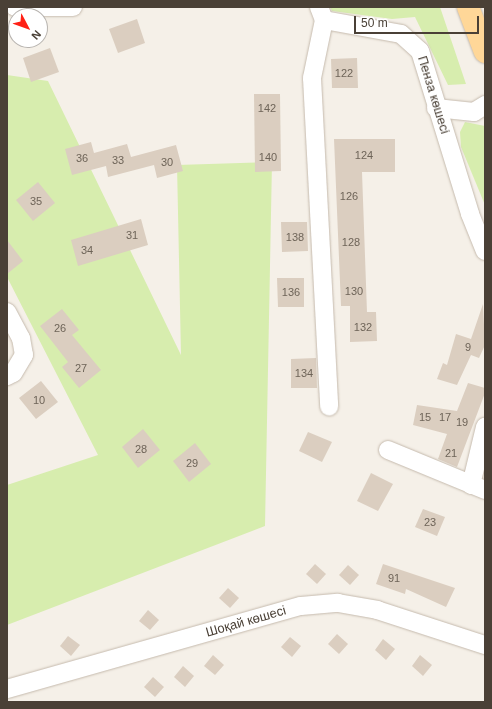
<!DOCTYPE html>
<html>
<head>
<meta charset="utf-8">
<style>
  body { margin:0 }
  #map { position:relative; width:492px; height:709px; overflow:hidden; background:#f5f0e8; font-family:Arial,sans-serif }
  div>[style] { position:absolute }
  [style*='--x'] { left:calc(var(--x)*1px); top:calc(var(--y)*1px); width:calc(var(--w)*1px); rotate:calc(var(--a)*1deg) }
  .green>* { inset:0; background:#d7edae }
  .building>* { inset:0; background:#dbcec0 }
  .roads { filter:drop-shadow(0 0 1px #c5baad) drop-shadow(0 0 1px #c5baad) }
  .minor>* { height:18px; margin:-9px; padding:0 9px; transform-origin:9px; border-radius:9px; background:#fff }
  .major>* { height:22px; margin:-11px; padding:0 11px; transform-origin:11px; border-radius:11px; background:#ffd798 }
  span { translate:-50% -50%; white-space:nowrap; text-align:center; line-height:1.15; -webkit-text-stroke:3.5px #fff; paint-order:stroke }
  .number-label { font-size:11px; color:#6e6458 }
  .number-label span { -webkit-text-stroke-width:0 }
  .street-label { font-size:13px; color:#4a4036 }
  .frame { position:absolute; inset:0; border:8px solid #4a4036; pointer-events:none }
  .north { position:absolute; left:8px; top:8px; width:40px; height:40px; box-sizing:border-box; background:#fff; border:1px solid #b7b3af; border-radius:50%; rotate:131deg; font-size:11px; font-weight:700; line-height:16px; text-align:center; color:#4a4036 }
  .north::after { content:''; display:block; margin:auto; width:14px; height:18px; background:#ff2116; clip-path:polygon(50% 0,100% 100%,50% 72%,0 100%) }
  .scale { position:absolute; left:354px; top:16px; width:125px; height:18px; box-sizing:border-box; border:2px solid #4a4036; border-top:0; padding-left:5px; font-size:12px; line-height:14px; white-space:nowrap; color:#4a4036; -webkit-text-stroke:3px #fff; paint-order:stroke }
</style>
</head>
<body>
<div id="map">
  <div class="green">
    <div style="clip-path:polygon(330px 7px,440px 7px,466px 84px,448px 85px,415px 17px,392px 19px,332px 11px)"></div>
    <div style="clip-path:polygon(7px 75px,48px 81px,181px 355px,177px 165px,272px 162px,265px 526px,7px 625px,7px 485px,98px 455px,7px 277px)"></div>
    <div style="clip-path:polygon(465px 122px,485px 126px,485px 205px,461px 147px,460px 132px)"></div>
  </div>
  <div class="building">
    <div style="clip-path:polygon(137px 19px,145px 43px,118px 53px,109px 29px)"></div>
    <div style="clip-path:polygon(50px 48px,59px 72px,31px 82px,23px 58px)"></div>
    <div style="clip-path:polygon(357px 58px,358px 88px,332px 88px,331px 59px)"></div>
    <div style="clip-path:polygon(254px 94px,280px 94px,281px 171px,255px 172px)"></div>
    <div style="clip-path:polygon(334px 139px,395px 139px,395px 172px,362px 172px,367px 312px,376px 312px,377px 341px,350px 342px,350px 306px,341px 306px)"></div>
    <div style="clip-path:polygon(91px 142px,94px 153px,127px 144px,131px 157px,176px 145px,183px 171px,157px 178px,154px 165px,108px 177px,106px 166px,72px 175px,65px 149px)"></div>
    <div style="clip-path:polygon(38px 182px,55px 203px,33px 221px,16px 200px)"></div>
    <div style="clip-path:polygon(141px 219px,148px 245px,78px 266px,71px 240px)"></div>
    <div style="clip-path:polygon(281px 222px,307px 222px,308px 251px,282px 252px)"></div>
    <div style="clip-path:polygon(7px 240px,23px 261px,7px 274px)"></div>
    <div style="clip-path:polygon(277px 278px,304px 278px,304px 307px,278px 307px)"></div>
    <div style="clip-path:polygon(483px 304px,485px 345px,479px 358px,471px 355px,457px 385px,437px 379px,443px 363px,447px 365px,456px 334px,471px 339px)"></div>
    <div style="clip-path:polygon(62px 309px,79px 330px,72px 335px,101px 370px,79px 388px,62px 367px,68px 362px,40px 326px)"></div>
    <div style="clip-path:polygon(316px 358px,317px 388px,291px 388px,291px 359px)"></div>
    <div style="clip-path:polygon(41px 381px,58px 402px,36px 419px,19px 398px)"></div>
    <div style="clip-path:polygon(468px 383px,485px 388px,485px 393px,457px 467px,438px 459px,447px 434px,413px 425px,417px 405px,457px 411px)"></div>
    <div style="clip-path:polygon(143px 429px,160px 450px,138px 468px,122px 447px)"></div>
    <div style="clip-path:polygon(308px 432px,332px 442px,322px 462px,299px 451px)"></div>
    <div style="clip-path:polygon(195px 443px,211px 464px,189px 482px,173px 461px)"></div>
    <div style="clip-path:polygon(371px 473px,393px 484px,378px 511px,357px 501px)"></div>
    <div style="clip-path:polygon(423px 509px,445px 517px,437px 536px,415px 527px)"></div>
    <div style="clip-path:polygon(315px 564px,326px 574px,317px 584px,306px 574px)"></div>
    <div style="clip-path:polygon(383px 564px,455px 588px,446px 607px,406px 589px,405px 594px,376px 584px)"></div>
    <div style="clip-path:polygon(348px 565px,359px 575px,350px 585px,339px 575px)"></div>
    <div style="clip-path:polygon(228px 588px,239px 598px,230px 608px,219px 598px)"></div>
    <div style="clip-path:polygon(148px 610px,159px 620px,150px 630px,139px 621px)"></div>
    <div style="clip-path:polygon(337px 634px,348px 644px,339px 654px,328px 644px)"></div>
    <div style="clip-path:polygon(68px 636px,80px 645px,71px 656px,60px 646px)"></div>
    <div style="clip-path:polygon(290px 637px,301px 646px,292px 657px,281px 647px)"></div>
    <div style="clip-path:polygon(383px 639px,395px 649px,386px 660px,375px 650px)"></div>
    <div style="clip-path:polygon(213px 655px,224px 665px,215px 675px,204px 666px)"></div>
    <div style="clip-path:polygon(420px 655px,432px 665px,423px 676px,412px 666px)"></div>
    <div style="clip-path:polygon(183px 666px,194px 676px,185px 687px,174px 677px)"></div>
    <div style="clip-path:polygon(153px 677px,164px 687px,155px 697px,144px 687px)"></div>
  </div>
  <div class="roads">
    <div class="minor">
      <div style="--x:15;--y:7;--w:58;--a:0"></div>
      <div style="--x:319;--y:7;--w:14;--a:69"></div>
      <div style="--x:324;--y:20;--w:78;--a:10.3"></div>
      <div style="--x:401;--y:34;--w:25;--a:42"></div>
      <div style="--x:420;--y:51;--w:170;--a:72.9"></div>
      <div style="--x:470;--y:214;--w:40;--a:68"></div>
      <div style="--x:324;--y:20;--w:59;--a:101.7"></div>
      <div style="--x:312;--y:78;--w:329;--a:87"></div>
      <div style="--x:436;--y:108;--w:38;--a:6"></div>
      <div style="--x:474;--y:112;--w:13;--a:-32"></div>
      <div style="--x:7;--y:312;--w:30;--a:62"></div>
      <div style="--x:21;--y:338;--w:17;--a:80"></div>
      <div style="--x:24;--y:355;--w:21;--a:121"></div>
      <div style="--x:13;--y:373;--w:7;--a:153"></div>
      <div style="--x:388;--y:450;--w:105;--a:22.4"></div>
      <div style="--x:471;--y:485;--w:60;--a:-76.4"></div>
      <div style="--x:7;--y:689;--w:305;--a:-15.8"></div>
      <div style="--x:301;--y:606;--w:37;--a:-5"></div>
      <div style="--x:338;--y:603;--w:40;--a:10"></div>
      <div style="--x:377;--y:610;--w:114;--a:18"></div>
    </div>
    <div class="major">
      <div style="--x:468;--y:7;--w:48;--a:69.3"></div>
    </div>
  </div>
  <div class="number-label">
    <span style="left:344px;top:73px">122</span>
    <span style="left:267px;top:108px">142</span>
    <span style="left:364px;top:155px">124</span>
    <span style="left:268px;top:157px">140</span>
    <span style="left:82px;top:158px">36</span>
    <span style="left:118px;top:160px">33</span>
    <span style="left:167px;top:162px">30</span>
    <span style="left:349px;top:196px">126</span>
    <span style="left:36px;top:201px">35</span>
    <span style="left:132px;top:235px">31</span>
    <span style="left:295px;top:237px">138</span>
    <span style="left:351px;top:242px">128</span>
    <span style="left:87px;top:250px">34</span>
    <span style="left:354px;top:291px">130</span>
    <span style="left:291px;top:292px">136</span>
    <span style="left:363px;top:327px">132</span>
    <span style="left:60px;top:328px">26</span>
    <span style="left:468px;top:347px">9</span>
    <span style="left:81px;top:368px">27</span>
    <span style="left:304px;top:373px">134</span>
    <span style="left:39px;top:400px">10</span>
    <span style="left:425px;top:417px">15</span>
    <span style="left:445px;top:417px">17</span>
    <span style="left:462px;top:422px">19</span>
    <span style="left:141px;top:449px">28</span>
    <span style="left:451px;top:453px">21</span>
    <span style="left:192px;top:463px">29</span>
    <span style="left:430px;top:522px">23</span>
    <span style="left:394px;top:578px">91</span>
  </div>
  <div class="street-label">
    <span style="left:433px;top:95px;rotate:73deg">Пенза көшесі</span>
    <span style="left:246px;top:622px;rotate:-16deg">Шоқай көшесі</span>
  </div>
  <div class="frame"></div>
  <div class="north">N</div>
  <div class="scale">50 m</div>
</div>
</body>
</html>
